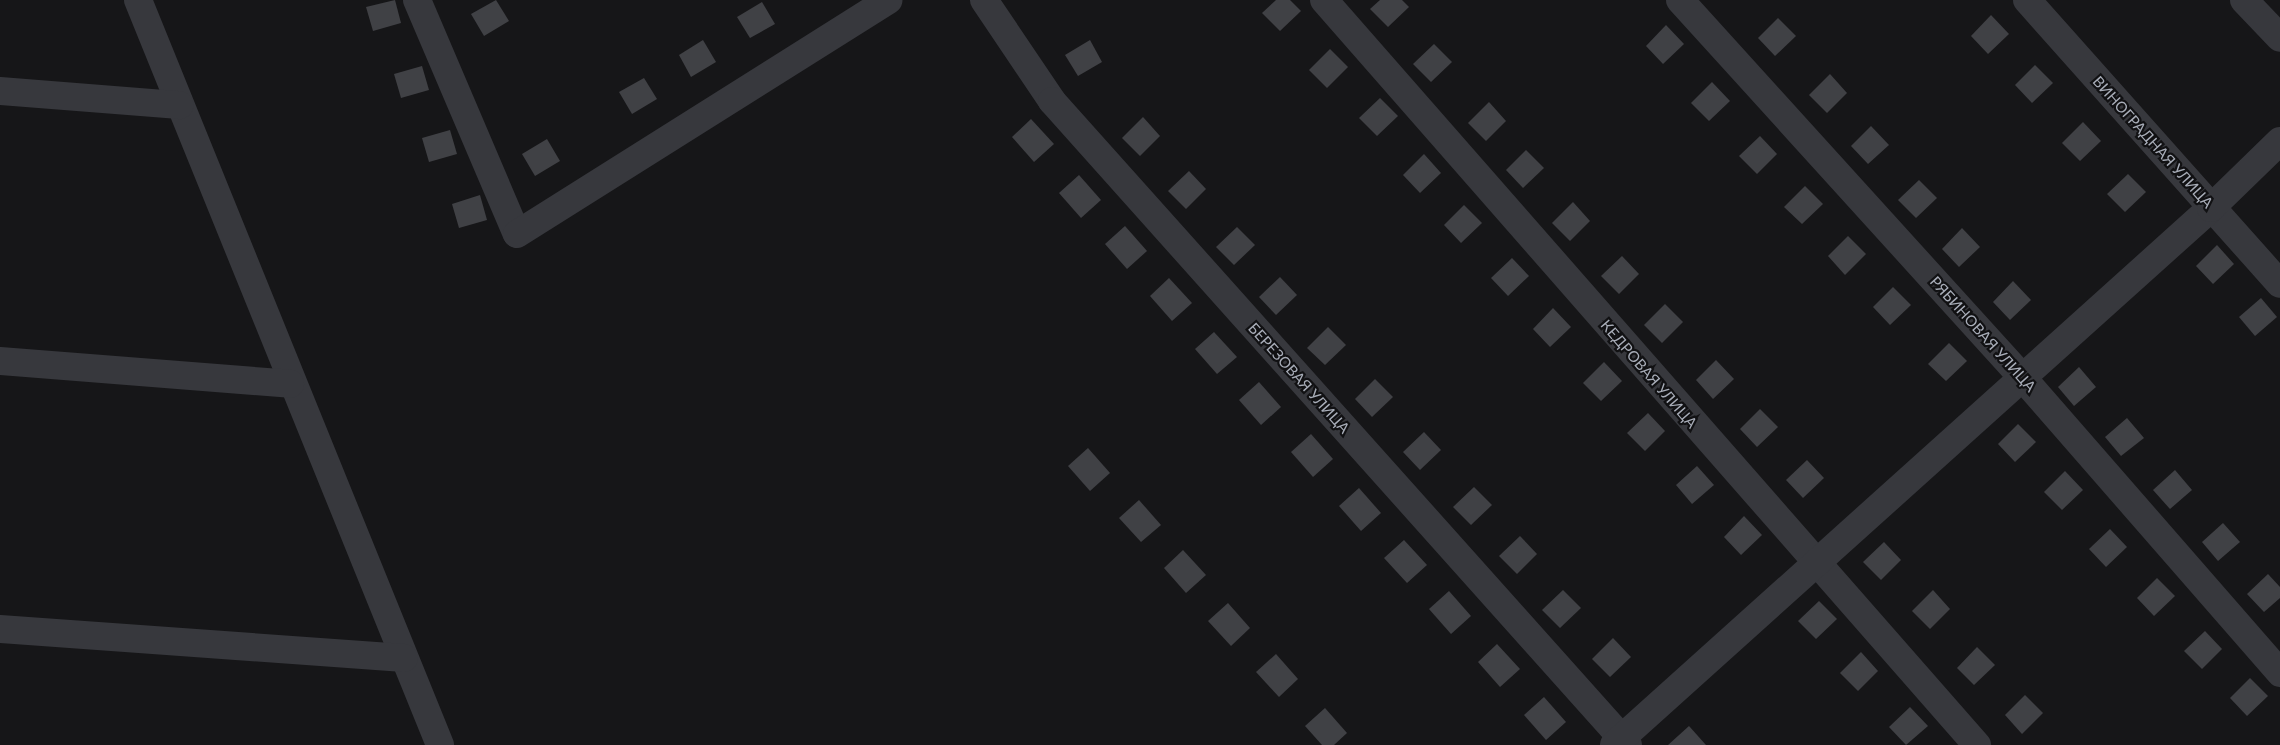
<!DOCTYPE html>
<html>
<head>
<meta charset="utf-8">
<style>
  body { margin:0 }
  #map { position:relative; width:2280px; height:745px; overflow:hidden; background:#161618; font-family:Lato,sans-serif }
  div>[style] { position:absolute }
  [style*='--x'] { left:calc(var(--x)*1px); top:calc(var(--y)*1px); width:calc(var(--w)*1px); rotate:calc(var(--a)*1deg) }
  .building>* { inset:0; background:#404145 }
  .minor>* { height:28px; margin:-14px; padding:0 14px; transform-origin:14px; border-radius:14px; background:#37383d }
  span { translate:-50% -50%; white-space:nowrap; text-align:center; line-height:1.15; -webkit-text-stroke:4.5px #111113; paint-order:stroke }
  .street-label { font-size:15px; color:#a8adb8 }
</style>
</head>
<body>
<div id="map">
  <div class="building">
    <div style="clip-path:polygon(395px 0,401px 23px,373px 31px,366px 7px)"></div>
    <div style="clip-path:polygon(496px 0,509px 21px,484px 36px,471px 14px)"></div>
    <div style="clip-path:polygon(1276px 0,1290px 0,1301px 11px,1280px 31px,1262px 13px)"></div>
    <div style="clip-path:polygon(1380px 0,1402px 0,1409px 7px,1388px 27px,1370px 9px)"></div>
    <div style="clip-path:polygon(762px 2px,775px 24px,750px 38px,737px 17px)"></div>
    <div style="clip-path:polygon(1991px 15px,2009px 34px,1988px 54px,1971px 36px)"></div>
    <div style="clip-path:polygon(1778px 18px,1796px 36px,1775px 56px,1758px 38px)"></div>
    <div style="clip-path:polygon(1666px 25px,1684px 44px,1663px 64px,1646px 46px)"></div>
    <div style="clip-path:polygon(703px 40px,716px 62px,691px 77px,679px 55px)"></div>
    <div style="clip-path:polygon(1090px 40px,1102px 62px,1078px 76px,1065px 55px)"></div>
    <div style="clip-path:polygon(1434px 44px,1452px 62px,1431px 82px,1413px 64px)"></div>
    <div style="clip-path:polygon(1330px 49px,1348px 67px,1327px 88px,1309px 70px)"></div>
    <div style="clip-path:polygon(2035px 65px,2053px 83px,2032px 103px,2015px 85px)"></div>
    <div style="clip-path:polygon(422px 66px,429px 90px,401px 98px,394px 74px)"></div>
    <div style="clip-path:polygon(1830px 74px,1847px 93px,1827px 113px,1809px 95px)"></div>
    <div style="clip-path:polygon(644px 78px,657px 99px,632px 114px,619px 92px)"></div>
    <div style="clip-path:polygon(1712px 82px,1730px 101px,1709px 121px,1691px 103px)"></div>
    <div style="clip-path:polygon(1380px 98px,1398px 116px,1377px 136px,1359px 118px)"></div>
    <div style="clip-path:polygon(1489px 102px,1506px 121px,1486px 141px,1468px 123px)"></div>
    <div style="clip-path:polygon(1143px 117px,1160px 136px,1140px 156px,1122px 138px)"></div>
    <div style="clip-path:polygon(1031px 119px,1054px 144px,1034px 162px,1012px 137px)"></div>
    <div style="clip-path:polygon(2083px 122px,2101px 141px,2080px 161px,2062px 143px)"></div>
    <div style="clip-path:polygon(1871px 126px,1889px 145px,1868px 164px,1851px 146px)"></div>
    <div style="clip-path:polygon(450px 130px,457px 154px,429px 162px,422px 138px)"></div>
    <div style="clip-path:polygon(1760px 136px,1777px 154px,1757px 174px,1739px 156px)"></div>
    <div style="clip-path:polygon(547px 139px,560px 161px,535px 176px,522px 154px)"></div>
    <div style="clip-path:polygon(1526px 150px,1544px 168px,1523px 188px,1506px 170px)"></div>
    <div style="clip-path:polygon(1424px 154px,1441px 173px,1420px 193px,1403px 175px)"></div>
    <div style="clip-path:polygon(1189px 171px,1206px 189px,1186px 209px,1168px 191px)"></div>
    <div style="clip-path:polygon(2128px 174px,2146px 192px,2125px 212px,2107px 194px)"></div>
    <div style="clip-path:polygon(1079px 175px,1101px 200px,1081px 218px,1059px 193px)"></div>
    <div style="clip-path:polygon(1919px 180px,1937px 198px,1916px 218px,1898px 200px)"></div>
    <div style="clip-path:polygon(1805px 186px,1823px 204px,1802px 224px,1784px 207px)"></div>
    <div style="clip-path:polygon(480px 195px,487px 220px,459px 228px,452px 204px)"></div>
    <div style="clip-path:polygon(1573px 202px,1590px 221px,1570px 241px,1552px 223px)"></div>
    <div style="clip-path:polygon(1464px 205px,1482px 223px,1461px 243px,1444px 225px)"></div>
    <div style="clip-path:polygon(1125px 226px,1147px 251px,1127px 269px,1105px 244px)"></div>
    <div style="clip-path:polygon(1237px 227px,1255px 245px,1234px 265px,1216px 247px)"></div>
    <div style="clip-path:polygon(1962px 228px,1980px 247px,1959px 267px,1942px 249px)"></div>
    <div style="clip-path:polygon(1848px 236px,1866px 254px,1845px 275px,1828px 256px)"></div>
    <div style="clip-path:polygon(2217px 245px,2234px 264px,2213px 284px,2196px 266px)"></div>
    <div style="clip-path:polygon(1622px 256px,1639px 274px,1619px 294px,1601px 276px)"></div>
    <div style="clip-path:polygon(1512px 258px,1529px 276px,1508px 296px,1491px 278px)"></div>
    <div style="clip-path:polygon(1280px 277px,1297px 295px,1276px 315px,1259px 297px)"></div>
    <div style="clip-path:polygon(1169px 278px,1192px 303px,1172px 321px,1150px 296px)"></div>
    <div style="clip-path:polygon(2013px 281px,2031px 300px,2010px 320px,1993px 302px)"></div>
    <div style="clip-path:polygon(1893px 287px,1911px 305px,1890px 325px,1873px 307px)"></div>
    <div style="clip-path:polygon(2261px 298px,2277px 317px,2255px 336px,2239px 317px)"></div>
    <div style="clip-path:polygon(1665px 304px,1683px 322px,1662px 343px,1644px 325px)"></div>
    <div style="clip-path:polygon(1553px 308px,1571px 327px,1550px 347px,1533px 329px)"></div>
    <div style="clip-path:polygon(1328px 327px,1346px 345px,1325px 365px,1307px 348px)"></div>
    <div style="clip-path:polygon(1214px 332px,1237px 357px,1217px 374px,1195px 349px)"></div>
    <div style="clip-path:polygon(1949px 343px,1967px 361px,1946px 381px,1928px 364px)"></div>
    <div style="clip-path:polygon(1716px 360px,1734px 379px,1713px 399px,1696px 380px)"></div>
    <div style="clip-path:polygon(1604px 362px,1622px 381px,1601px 401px,1583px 383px)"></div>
    <div style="clip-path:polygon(2079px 367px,2096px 387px,2074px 406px,2058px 387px)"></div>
    <div style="clip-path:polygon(1375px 379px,1393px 397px,1372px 417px,1355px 399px)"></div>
    <div style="clip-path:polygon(1259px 382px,1281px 407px,1261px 425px,1239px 400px)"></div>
    <div style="clip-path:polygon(1760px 409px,1778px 427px,1757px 447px,1740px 429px)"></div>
    <div style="clip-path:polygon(1648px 413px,1665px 431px,1645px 451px,1627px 433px)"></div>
    <div style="clip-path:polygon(2127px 418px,2144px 438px,2121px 456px,2105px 437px)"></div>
    <div style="clip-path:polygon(2018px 424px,2036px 442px,2015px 462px,1998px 444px)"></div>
    <div style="clip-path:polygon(1424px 432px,1441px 450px,1420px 470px,1403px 452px)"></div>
    <div style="clip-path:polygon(1311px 434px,1333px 459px,1313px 477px,1291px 452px)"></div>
    <div style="clip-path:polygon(1088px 448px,1110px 473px,1090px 491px,1068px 466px)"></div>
    <div style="clip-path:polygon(1807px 460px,1824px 478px,1803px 498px,1786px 480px)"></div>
    <div style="clip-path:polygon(1697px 466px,1714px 485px,1692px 504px,1676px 485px)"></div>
    <div style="clip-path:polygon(2175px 470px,2192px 490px,2170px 509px,2153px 490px)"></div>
    <div style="clip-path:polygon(2065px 471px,2083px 490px,2062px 510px,2044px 492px)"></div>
    <div style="clip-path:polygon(1474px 487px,1492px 505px,1471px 525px,1453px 507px)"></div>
    <div style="clip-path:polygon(1359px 488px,1381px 513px,1361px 531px,1339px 506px)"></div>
    <div style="clip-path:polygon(1139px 500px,1161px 525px,1141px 542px,1119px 518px)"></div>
    <div style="clip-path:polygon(1744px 516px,1762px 535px,1741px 555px,1724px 537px)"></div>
    <div style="clip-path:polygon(2223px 523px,2240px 542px,2218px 561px,2202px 542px)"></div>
    <div style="clip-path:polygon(2110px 529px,2127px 547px,2106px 567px,2089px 549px)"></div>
    <div style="clip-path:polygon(1520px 536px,1537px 554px,1517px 574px,1499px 556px)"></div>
    <div style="clip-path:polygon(1404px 540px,1427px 565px,1407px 583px,1384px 558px)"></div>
    <div style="clip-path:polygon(1884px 542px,1901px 560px,1881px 580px,1863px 562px)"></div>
    <div style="clip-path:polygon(1183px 550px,1206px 575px,1186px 593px,1164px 568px)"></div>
    <div style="clip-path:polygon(2268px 574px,2280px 587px,2280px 598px,2264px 612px,2247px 594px)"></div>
    <div style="clip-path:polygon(2157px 578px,2175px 596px,2154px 616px,2137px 598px)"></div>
    <div style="clip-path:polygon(1563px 590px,1581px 608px,1560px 628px,1542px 610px)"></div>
    <div style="clip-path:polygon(1933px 590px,1950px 609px,1930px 629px,1912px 611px)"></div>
    <div style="clip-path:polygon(1449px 591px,1471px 616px,1451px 634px,1429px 609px)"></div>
    <div style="clip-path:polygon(1819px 601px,1837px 619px,1816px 639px,1798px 621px)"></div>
    <div style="clip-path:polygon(1228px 603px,1250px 628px,1231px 646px,1208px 621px)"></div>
    <div style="clip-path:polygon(2205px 631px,2222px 649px,2202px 669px,2184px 651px)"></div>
    <div style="clip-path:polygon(1613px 638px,1631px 657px,1610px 677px,1592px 659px)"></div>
    <div style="clip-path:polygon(1497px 644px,1520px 669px,1500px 687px,1478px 662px)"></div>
    <div style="clip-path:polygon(1977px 647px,1995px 665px,1974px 685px,1957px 668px)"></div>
    <div style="clip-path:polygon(1861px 652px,1878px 671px,1858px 691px,1840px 673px)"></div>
    <div style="clip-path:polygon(1276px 654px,1298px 679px,1279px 697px,1256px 672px)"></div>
    <div style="clip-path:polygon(2250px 678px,2268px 696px,2247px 716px,2230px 698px)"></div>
    <div style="clip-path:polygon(2025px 695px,2043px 713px,2022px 734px,2005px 715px)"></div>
    <div style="clip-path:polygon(1544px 697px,1566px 722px,1546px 740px,1524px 715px)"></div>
    <div style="clip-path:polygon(1910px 707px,1928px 726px,1906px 745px,1889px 727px)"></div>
    <div style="clip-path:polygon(1325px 708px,1347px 733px,1334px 745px,1322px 745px,1305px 726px)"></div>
    <div style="clip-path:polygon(1689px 726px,1706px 745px,1668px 745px)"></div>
  </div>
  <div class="minor">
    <div style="--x:138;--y:0;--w:804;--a:67.93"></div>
    <div style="--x:417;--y:0;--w:254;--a:66.9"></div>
    <div style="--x:517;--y:234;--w:439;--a:-32.2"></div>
    <div style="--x:984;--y:0;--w:122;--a:56"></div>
    <div style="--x:1052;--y:101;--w:864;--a:48.19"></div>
    <div style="--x:1324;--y:0;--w:991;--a:48.77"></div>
    <div style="--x:1680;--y:0;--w:509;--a:47.79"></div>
    <div style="--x:2022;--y:377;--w:393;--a:48.9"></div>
    <div style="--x:2027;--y:0;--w:380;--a:48.3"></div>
    <div style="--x:2244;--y:0;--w:52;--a:46.5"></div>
    <div style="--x:0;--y:91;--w:180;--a:4.5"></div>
    <div style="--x:0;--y:361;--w:291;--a:4.5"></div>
    <div style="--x:0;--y:629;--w:405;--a:4.1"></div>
    <div style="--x:1614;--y:745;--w:803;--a:-41.97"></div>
    <div style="--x:2211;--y:208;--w:96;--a:-44.2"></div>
  </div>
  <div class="street-label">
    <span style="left:2153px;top:142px;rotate:48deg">ВИНОГРАДНАЯ УЛИЦА</span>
    <span style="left:1983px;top:334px;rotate:48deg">РЯБИНОВАЯ УЛИЦА</span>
    <span style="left:1649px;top:374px;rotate:49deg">КЕДРОВАЯ УЛИЦА</span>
    <span style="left:1299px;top:378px;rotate:48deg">БЕРЕЗОВАЯ УЛИЦА</span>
  </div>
</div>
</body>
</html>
